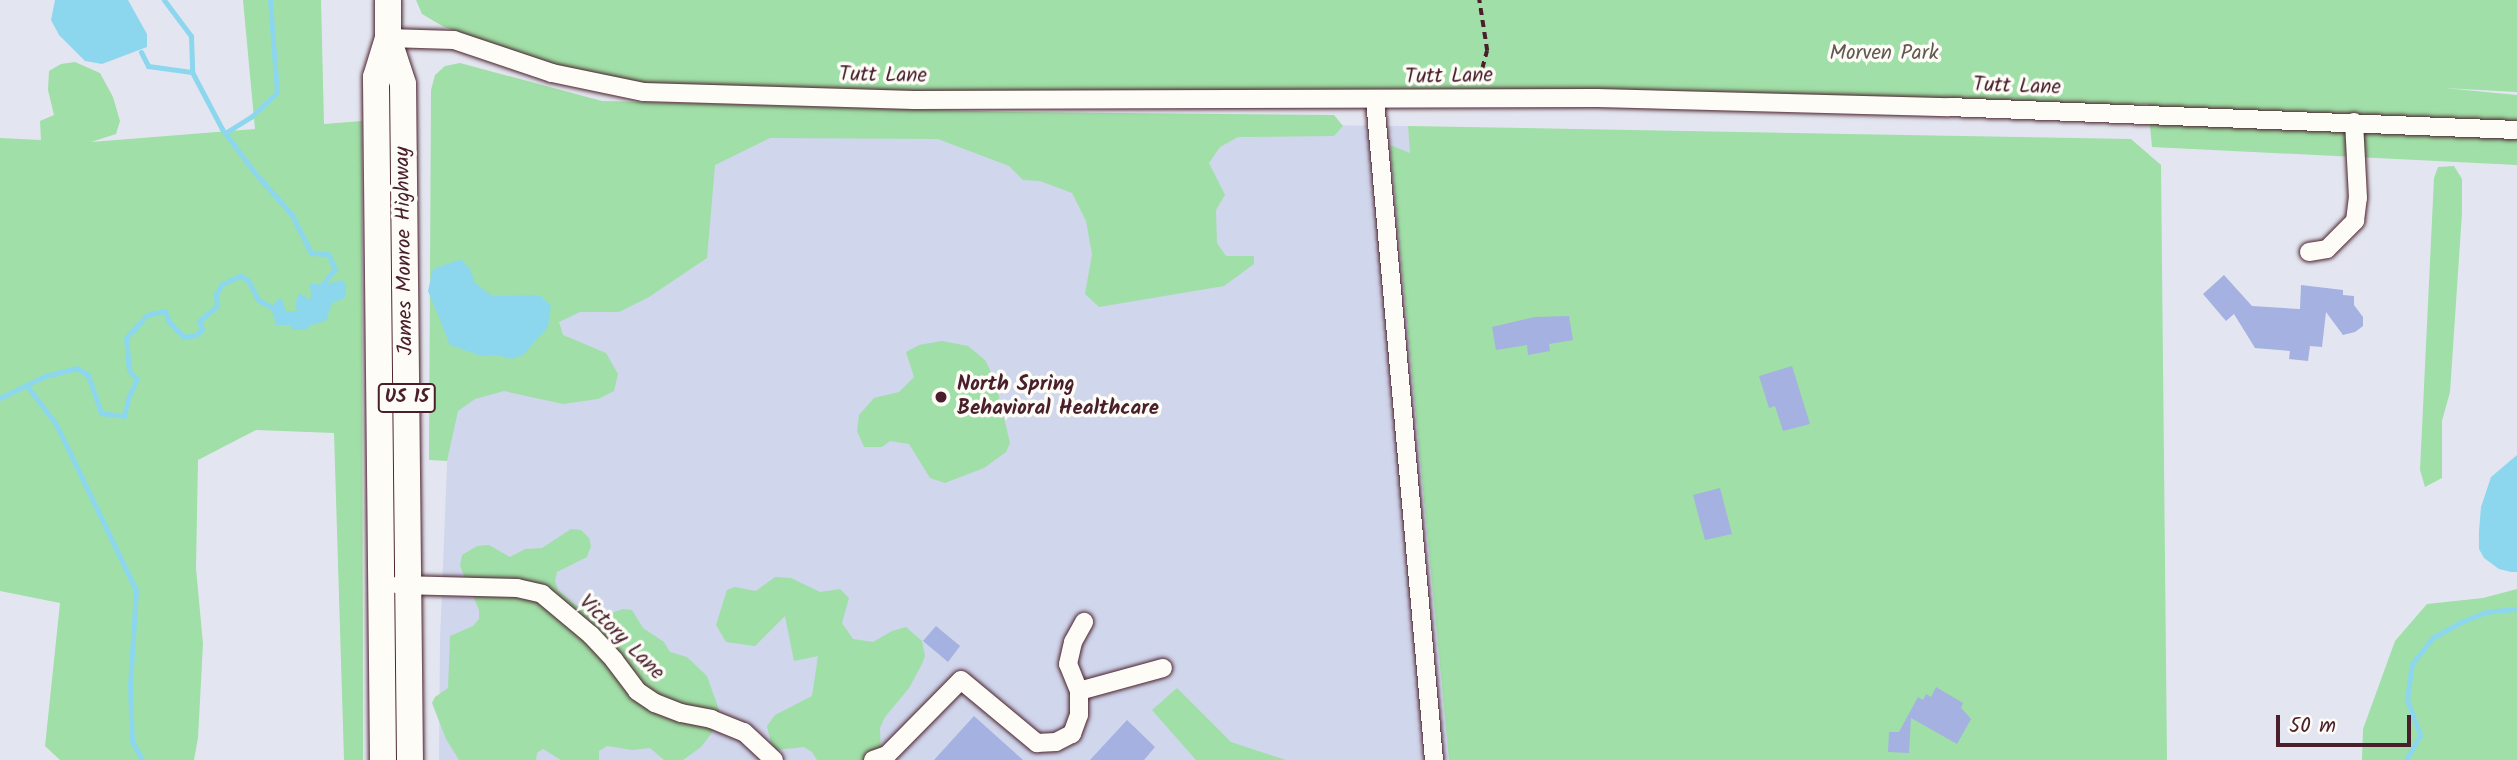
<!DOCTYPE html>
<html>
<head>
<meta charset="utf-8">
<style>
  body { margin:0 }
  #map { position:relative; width:2517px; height:760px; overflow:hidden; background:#e3e6f0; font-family:Kalam,sans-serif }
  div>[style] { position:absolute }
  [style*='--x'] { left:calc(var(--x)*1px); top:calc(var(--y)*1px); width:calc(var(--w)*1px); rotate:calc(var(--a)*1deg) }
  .built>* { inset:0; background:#d0d6ec }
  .green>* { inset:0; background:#a0dfa7 }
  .water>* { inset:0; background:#8cd7ed }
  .stream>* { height:5px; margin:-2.5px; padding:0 2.5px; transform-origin:2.5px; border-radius:2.5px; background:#8cd7ed }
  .building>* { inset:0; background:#a5b1e1 }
  .path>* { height:3.5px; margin-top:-1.75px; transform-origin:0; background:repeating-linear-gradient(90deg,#4a1f2b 0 7px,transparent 0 12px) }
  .roads { filter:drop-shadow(0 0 2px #4a1f2b) drop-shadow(0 0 2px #4a1f2b) }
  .minor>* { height:18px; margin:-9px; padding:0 9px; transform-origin:9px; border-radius:9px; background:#fdfcf7 }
  .highway>* { height:26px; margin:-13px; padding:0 13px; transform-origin:13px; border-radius:13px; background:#fdfcf7 }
  .dots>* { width:19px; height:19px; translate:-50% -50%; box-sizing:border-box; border:4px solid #fdfcf7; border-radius:50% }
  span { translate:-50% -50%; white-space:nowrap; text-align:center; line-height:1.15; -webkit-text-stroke:7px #fdfcf7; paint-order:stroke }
  .shield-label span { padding:2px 5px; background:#fdfcf7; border:2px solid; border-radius:5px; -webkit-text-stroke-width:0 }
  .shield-label { font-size:19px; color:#4a1f2b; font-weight:700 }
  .park-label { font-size:21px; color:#645950 }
  .street-label { font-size:21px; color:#4a1f2b }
  .poi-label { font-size:21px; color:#4a1f2b; font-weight:700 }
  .left { translate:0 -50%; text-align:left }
  .scale { position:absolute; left:2276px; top:715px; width:135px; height:32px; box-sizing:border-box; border:4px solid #4a1f2b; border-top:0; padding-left:9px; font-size:21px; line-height:24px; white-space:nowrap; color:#4a1f2b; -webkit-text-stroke:5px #fdfcf7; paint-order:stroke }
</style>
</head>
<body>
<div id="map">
  <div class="built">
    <div style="clip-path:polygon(461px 118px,1408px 126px,1466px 760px,439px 760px,440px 640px)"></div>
  </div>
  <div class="green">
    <div style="clip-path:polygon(243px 0,321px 0,324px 124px,362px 121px,363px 760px,344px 760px,334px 433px,256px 430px,198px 460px,196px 568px,203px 644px,198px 738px,194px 760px,60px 760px,45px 746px,60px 603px,0 591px,0 138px,41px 140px,40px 121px,54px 115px,48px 90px,49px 71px,61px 64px,75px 62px,100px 73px,113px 97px,120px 121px,116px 134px,91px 142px,255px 129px)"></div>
    <div style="clip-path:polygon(416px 0,2517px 0,2517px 92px,2444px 88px,2517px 95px,2517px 165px,2152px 147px,2148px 104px,2015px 111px,638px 95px,444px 27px,422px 14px)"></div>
    <div style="clip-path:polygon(460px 63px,602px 101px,1013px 112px,1334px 115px,1343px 126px,1334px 136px,1238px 137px,1220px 147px,1209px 163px,1225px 195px,1216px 210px,1217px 243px,1226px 256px,1254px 256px,1254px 264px,1224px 286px,1099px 307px,1085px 294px,1092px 254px,1086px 221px,1072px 193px,1040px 181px,1023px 180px,1009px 166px,938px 139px,770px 138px,715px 165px,707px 258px,649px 297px,619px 312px,580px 312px,559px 322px,563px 335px,606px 353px,618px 374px,614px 391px,598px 399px,563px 404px,504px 391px,475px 399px,458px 411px,447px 461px,429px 460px,431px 90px,435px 75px,445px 66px)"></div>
    <div style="clip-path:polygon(1408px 126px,2131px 139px,2161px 165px,2167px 760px,1449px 760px,1390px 145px,1410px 153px)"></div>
    <div style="clip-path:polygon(2454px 166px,2462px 179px,2462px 213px,2450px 392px,2442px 421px,2442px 478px,2425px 487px,2420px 470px,2434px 178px,2438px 167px)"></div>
    <div style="clip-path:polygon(942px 341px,968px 346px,985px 360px,995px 380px,1010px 443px,1006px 452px,984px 468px,945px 483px,930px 478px,909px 444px,890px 441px,882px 447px,864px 447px,857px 431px,859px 415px,874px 398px,899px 392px,914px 377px,906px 352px,919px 345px)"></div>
    <div style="clip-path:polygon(571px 529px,581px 530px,589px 538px,591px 546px,587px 557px,557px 572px,555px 581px,558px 590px,577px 606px,590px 611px,605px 615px,623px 609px,632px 610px,643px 628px,664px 642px,670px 652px,687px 657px,707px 676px,719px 710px,714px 730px,701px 747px,683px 760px,664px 760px,650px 748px,632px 750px,607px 746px,599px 751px,599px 760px,561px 760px,543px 749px,537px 753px,536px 760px,459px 760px,446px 739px,432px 703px,435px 697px,448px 688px,450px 636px,473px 626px,479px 619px,479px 610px,460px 566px,462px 555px,477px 546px,489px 545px,510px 557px,525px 549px,542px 548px)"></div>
    <div style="clip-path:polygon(775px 577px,791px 578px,820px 592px,840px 589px,849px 598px,842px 623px,853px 639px,873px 642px,892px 631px,906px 627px,922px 641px,925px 656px,921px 666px,909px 688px,885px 717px,880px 728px,881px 752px,865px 760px,817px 760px,812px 752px,804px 747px,777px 750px,771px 743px,767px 726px,775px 715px,812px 696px,818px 656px,794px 661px,785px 616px,755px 646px,726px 642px,716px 625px,727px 590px,735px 587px,756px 591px)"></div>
    <div style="clip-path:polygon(2517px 589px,2517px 760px,2362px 760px,2363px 729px,2395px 641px,2427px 604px,2483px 598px)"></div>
    <div style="clip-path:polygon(1177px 688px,1231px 742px,1286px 760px,1196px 760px,1152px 710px)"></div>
  </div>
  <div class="water">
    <div style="clip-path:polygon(55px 0,128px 0,147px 34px,147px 47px,102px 64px,85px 61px,59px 35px,51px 20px)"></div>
    <div style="clip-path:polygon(461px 259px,470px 269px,475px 283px,492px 296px,539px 295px,551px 305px,548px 327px,523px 355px,512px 359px,496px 355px,481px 356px,450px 345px,428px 291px,433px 269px)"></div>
    <div style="clip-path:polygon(343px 280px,346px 287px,345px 298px,332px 303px,326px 321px,311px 325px,306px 330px,293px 330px,290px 325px,276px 325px,271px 307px,281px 297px,286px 311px,297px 311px,295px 305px,299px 293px,311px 300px,310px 283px,322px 285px)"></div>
    <div style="clip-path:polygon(2517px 455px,2517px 572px,2511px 572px,2499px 569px,2484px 558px,2479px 549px,2479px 531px,2481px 507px,2491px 477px)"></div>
  </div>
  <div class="stream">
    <div style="--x:164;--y:0;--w:45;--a:53.1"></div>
    <div style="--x:191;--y:36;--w:36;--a:88"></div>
    <div style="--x:192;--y:72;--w:64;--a:62.2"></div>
    <div style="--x:222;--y:129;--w:55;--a:53.1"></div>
    <div style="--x:255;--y:173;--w:56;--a:48.6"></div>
    <div style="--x:292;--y:215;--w:42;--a:63.4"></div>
    <div style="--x:311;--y:253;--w:17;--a:3"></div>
    <div style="--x:328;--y:254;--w:17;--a:65"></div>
    <div style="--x:335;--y:269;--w:21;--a:129"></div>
    <div style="--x:322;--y:285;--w:7;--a:98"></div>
    <div style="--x:141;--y:52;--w:16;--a:63"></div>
    <div style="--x:148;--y:66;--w:44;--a:7.8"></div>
    <div style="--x:225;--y:133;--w:31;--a:-32"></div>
    <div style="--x:251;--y:117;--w:35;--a:-43"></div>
    <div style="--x:277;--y:93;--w:93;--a:-94.3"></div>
    <div style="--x:27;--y:386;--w:48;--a:52.7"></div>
    <div style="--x:56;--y:424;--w:184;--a:64.3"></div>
    <div style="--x:136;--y:590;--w:96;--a:93.6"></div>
    <div style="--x:130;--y:686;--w:55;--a:87.9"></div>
    <div style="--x:132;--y:741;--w:21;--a:62"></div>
    <div style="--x:0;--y:398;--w:50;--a:-26.1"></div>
    <div style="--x:45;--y:376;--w:32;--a:-14"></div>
    <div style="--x:76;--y:368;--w:14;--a:30"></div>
    <div style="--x:88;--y:375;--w:40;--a:71.1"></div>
    <div style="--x:101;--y:413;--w:23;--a:7"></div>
    <div style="--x:124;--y:416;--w:21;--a:-76"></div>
    <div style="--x:129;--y:396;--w:19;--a:-65"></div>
    <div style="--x:137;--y:379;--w:11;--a:-135"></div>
    <div style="--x:129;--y:371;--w:33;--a:-95"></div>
    <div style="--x:126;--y:338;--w:31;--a:-48"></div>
    <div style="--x:147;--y:315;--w:18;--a:-13"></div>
    <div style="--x:165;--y:311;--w:12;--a:70"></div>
    <div style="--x:169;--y:322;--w:21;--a:45"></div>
    <div style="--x:184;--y:337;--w:12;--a:-9"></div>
    <div style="--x:196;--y:335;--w:8;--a:-45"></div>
    <div style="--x:202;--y:329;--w:9;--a:-111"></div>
    <div style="--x:199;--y:321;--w:23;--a:-40"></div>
    <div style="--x:217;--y:306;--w:12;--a:-95"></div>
    <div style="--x:216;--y:294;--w:12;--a:-59"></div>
    <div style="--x:222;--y:284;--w:20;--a:-24"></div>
    <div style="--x:240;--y:276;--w:9;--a:27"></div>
    <div style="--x:248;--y:280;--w:22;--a:63"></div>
    <div style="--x:258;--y:300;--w:19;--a:28"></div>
    <div style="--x:2406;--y:760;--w:29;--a:-61"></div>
    <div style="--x:2420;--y:735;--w:38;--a:-110"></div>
    <div style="--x:2407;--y:699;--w:35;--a:-82"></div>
    <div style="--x:2412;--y:664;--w:33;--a:-52"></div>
    <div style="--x:2432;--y:638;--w:35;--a:-29"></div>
    <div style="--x:2463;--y:621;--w:25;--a:-21"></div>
    <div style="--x:2486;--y:612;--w:31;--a:-6"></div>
  </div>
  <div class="building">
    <div style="clip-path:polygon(2224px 275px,2252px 306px,2300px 309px,2301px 285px,2343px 290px,2343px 295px,2354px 296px,2354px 305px,2363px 317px,2363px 326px,2355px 332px,2343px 335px,2326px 312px,2322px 347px,2310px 346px,2308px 361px,2289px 359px,2290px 351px,2255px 348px,2234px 314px,2226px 321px,2203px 294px)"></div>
    <div style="clip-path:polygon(1569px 316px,1573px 340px,1549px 344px,1550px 351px,1528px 355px,1527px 345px,1496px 350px,1492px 327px,1535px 317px)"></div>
    <div style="clip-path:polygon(1792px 366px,1810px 424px,1783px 431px,1775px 406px,1769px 408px,1759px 376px)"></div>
    <div style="clip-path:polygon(1720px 488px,1732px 534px,1705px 540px,1693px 495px)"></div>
    <div style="clip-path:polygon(936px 626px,960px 646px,948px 662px,923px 641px)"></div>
    <div style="clip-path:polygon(1936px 687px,1963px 703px,1961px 708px,1971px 719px,1957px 744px,1911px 718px,1909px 753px,1888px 752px,1889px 732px,1899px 732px,1918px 697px,1923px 700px,1926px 694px,1931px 697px)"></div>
    <div style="clip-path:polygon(974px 716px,1023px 760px,934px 760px)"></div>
    <div style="clip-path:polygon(1127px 720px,1155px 747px,1144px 760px,1090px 760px)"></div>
  </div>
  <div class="path">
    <div style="--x:1479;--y:80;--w:30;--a:-75"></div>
    <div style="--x:1487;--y:51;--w:52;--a:-98.9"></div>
  </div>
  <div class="roads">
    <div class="minor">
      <div style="--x:388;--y:38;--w:66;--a:1.7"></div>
      <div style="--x:454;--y:40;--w:103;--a:18.6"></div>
      <div style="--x:552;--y:73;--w:94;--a:11.7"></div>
      <div style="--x:644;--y:92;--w:270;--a:1.7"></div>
      <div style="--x:914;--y:100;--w:683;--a:-0.17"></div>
      <div style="--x:1597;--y:98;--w:352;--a:1.5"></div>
      <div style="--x:1949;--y:107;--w:568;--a:2.32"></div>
      <div style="--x:1375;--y:100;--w:663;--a:84.89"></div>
      <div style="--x:2309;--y:252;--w:18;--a:-9"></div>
      <div style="--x:2327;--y:249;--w:40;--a:-45"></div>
      <div style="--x:2355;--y:221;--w:23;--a:-83"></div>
      <div style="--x:2358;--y:198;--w:76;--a:-93"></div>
      <div style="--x:399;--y:585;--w:118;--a:1.5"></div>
      <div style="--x:517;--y:588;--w:26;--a:13"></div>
      <div style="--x:542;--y:594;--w:64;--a:39.9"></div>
      <div style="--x:591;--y:635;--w:34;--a:47"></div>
      <div style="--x:614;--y:660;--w:39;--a:53"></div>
      <div style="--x:637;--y:691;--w:22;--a:34"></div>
      <div style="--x:655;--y:703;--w:28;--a:21"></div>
      <div style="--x:681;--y:713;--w:31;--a:11"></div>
      <div style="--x:711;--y:719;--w:35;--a:22"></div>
      <div style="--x:744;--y:732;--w:41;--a:43"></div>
      <div style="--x:1079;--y:691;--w:29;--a:-112"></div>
      <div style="--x:1068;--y:664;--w:23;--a:-77"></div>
      <div style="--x:1073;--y:642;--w:23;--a:-61"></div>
      <div style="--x:873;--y:760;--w:15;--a:-20"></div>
      <div style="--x:887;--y:755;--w:105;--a:-45.4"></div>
      <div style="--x:961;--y:680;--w:99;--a:39.7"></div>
      <div style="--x:1037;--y:743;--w:19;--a:-3"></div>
      <div style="--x:1056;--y:742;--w:18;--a:-27"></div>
      <div style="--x:1072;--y:734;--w:20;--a:-70"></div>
      <div style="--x:1079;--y:715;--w:24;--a:-90"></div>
      <div style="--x:1079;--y:691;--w:87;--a:-15.3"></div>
    </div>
    <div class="highway">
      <div style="--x:388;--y:0;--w:38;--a:90"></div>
      <div style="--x:388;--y:38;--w:48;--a:71.9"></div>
      <div style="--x:403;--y:84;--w:676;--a:89.41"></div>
      <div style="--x:383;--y:760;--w:683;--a:-90.59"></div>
      <div style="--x:376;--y:77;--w:41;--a:-72.9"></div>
    </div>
  </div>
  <div class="dots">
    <div style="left:941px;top:397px;background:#4a1f2b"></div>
  </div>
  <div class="shield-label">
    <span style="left:407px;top:398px">US 15</span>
  </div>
  <div class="park-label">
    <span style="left:1884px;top:54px">Morven Park</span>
  </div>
  <div class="street-label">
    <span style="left:883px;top:76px;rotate:1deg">Tutt Lane</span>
    <span style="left:1449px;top:77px;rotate:-1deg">Tutt Lane</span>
    <span style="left:2017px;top:87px;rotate:2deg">Tutt Lane</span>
    <span style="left:405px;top:251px;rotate:-91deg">James Monroe Highway</span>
    <span style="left:621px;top:638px;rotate:45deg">Victory Lane</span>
  </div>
  <div class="poi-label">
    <span class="left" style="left:957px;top:397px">North Spring<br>Behavioral Healthcare</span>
  </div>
  <div class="scale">50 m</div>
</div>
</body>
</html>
